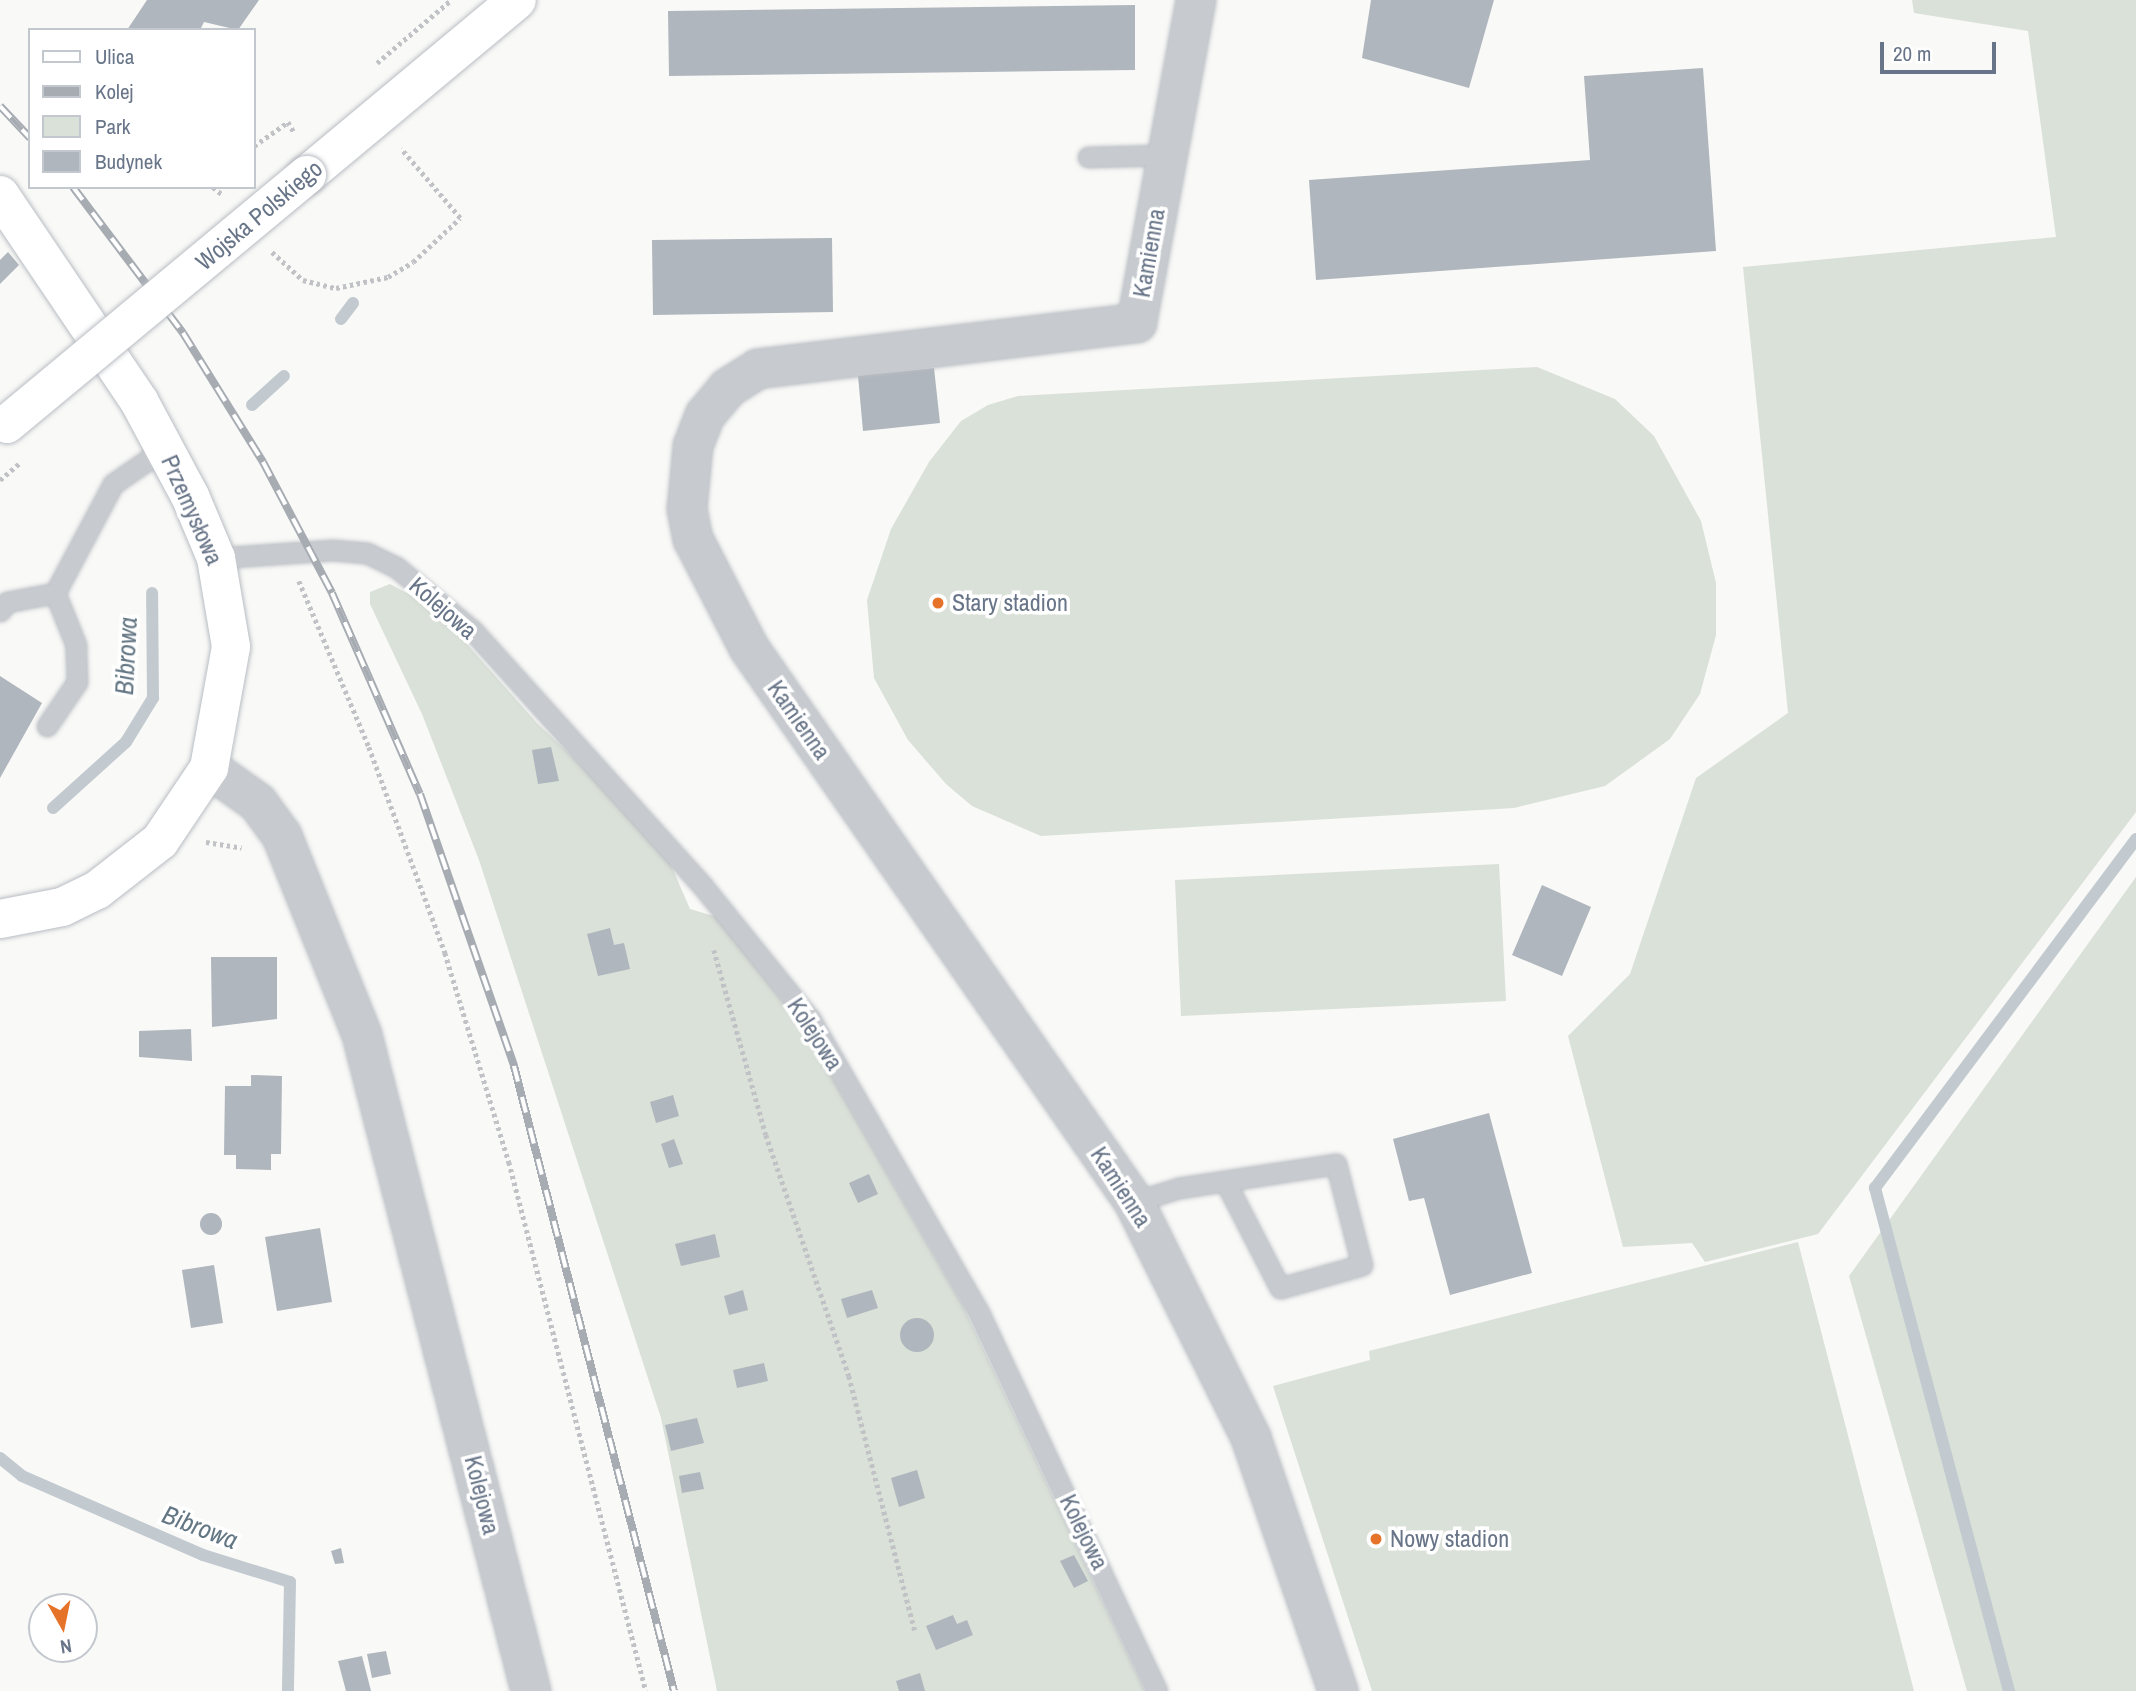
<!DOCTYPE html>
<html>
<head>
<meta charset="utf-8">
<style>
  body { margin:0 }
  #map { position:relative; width:2136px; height:1691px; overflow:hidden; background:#f9f9f7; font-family:"Archivo Narrow",sans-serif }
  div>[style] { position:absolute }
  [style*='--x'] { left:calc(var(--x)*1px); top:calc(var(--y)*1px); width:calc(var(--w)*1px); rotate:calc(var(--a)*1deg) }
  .green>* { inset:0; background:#dae1d8 }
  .stream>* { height:12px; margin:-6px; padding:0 6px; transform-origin:6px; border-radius:6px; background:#c2cad0 }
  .building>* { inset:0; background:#b0b6bd }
  .round { border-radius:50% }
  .path>* { height:4.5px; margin-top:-2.25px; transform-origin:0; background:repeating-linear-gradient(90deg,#c1c2c5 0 3.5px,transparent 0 7px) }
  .roads { filter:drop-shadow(0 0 2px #b9bdc3) drop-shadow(0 0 2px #b9bdc3) }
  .lane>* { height:19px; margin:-9.5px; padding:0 9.5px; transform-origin:9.5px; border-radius:9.5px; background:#c7cace }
  .street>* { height:38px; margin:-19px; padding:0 19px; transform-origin:19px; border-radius:19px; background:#c7cace }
  .secondary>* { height:38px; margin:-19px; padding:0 19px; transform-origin:19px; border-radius:19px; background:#fff }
  .rail>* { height:8px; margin-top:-4px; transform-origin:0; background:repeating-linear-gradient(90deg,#fff 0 16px,#a7acb3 0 32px); box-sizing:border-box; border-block:2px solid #a7acb3 }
  .bridges { filter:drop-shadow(0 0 2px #b9bdc3) drop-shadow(0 0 2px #b9bdc3) }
  .secondary-bridge>* { height:38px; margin:-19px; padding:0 19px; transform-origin:19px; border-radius:19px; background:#fff }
  .dots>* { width:19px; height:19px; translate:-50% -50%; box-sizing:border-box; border:4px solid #fff; border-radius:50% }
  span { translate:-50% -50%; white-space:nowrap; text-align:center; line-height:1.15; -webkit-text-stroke:7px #fff; paint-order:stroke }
  .street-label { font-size:24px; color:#687588 }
  .poi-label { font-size:24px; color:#687588 }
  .left { translate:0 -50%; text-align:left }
  .water-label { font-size:26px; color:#637683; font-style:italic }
  .legend { position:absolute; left:28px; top:28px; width:228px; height:161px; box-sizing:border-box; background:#fff; border:2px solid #c3c8cf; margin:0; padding:9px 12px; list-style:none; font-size:21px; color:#687588 }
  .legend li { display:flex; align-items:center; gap:14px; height:35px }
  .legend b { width:35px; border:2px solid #c3c8cf }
  .north { position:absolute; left:28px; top:1593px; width:70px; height:70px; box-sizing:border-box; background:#fff; border:2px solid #c3c8cf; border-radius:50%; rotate:171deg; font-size:19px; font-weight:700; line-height:28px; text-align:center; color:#687588 }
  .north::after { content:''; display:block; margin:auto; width:24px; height:32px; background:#e6732a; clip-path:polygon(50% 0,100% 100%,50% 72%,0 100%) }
  .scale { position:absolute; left:1880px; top:42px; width:116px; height:32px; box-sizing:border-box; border:4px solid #687588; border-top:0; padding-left:9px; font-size:21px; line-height:24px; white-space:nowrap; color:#687588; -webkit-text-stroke:5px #fff; paint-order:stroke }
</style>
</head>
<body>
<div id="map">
  <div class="green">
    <div style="clip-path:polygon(1912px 0,2136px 0,2136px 812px,1818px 1234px,1705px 1262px,1692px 1243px,1623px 1247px,1568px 1036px,1630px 974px,1696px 778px,1788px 713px,1743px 267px,2056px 237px,2028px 31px,1914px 13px)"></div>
    <div style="clip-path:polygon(1537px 367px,1615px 399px,1654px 436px,1701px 521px,1716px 583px,1716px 635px,1700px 694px,1670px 739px,1605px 786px,1514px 808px,1041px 836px,972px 806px,946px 784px,908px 740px,874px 678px,867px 600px,891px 529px,929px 462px,961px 421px,988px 405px,1018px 396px)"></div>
    <div style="clip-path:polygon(390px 584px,435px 608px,537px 723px,624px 806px,668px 858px,690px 909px,717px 917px,805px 1030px,963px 1306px,1145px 1691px,717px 1691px,661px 1418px,479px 860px,422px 714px,370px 604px,370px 592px)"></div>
    <div style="clip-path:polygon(1499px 864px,1506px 1001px,1181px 1016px,1175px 880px)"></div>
    <div style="clip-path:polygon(2136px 877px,2136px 1691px,1967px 1691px,1849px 1276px)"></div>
    <div style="clip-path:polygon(1798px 1242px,1914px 1691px,1372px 1691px,1273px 1386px,1370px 1360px,1369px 1351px)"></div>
  </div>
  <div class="stream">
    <div style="--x:341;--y:319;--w:20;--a:-53"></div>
    <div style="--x:252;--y:405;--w:43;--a:-42.2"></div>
    <div style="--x:53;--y:808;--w:98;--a:-42.1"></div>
    <div style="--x:126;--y:742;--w:52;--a:-58.5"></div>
    <div style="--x:153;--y:698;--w:105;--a:-90.5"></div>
    <div style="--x:0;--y:1458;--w:28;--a:39"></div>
    <div style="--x:22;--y:1476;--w:197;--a:23.6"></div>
    <div style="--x:203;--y:1555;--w:91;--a:17.2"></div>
    <div style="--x:290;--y:1582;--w:109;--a:91.1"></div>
    <div style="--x:2009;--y:1691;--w:521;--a:-104.92"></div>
    <div style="--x:1875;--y:1188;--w:436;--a:-53.2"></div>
  </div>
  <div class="building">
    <div style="clip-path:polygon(147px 0,259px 0,238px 30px,204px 22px,200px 30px,127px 30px)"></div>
    <div style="clip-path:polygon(1371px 0,1494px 0,1469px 88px,1362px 58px)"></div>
    <div style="clip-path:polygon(1135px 5px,1135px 70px,669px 76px,668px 11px)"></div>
    <div style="clip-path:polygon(1703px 68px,1716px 251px,1316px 280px,1309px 180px,1590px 160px,1584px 76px)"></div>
    <div style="clip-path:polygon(832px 238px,833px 312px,653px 315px,652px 240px)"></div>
    <div style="clip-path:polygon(8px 252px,19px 265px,0 284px,0 260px)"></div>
    <div style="clip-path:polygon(934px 368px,940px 423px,863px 431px,858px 376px)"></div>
    <div style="clip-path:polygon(0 676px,42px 703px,0 778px)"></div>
    <div style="clip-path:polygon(551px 747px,559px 781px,538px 784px,532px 750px)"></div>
    <div style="clip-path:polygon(1542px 885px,1591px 907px,1562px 976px,1512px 955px)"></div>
    <div style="clip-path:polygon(610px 928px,614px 945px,624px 943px,630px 969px,598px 976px,587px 934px)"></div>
    <div style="clip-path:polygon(211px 957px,277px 957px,277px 1019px,212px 1027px)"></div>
    <div style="clip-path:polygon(191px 1029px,192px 1061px,139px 1057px,139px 1031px)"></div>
    <div style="clip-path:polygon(251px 1075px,282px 1076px,281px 1154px,271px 1154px,271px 1170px,236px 1169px,236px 1155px,224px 1155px,225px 1086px,251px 1086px)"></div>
    <div style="clip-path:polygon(673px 1095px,679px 1116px,656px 1123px,650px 1102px)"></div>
    <div style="clip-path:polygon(1489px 1113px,1532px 1273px,1450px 1295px,1424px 1198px,1409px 1201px,1393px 1139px)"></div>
    <div style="clip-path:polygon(674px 1139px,683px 1164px,669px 1168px,661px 1144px)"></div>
    <div style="clip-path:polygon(869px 1174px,878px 1194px,858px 1203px,849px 1183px)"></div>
    <div class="round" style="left:200px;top:1213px;width:22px;height:22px"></div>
    <div style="clip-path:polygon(320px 1228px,332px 1302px,277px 1311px,265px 1237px)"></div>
    <div style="clip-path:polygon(715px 1234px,720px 1257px,681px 1266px,675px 1244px)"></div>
    <div style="clip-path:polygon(214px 1265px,223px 1323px,191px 1328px,182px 1270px)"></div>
    <div style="clip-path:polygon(743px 1290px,748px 1310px,729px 1315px,724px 1296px)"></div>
    <div style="clip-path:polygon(872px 1290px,878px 1308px,847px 1318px,841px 1299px)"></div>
    <div class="round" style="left:900px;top:1318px;width:34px;height:34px"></div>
    <div style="clip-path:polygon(764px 1363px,768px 1381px,737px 1388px,733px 1370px)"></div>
    <div style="clip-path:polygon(697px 1418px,704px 1443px,671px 1451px,665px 1425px)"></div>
    <div style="clip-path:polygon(917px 1470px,925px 1498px,899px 1507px,891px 1478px)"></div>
    <div style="clip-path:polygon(700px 1472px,704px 1489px,682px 1493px,679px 1476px)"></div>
    <div style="clip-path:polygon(341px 1548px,344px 1563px,335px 1564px,331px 1551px)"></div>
    <div style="clip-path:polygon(1074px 1555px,1088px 1581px,1074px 1588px,1060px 1561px)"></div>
    <div style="clip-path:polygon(953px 1615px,957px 1624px,967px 1620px,973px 1635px,936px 1650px,926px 1626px)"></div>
    <div style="clip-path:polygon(386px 1651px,391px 1674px,372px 1678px,367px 1654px)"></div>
    <div style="clip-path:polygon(362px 1656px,371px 1691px,346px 1691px,338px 1661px)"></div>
    <div style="clip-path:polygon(920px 1673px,925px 1691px,899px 1691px,896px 1681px)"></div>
  </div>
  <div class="path">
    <div style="--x:377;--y:63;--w:97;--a:-40.4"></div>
    <div style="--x:254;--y:146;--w:42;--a:-35.2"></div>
    <div style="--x:288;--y:122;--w:12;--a:59"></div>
    <div style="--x:213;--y:187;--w:13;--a:39"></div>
    <div style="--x:272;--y:252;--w:42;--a:42.1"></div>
    <div style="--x:303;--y:280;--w:34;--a:14"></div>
    <div style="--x:336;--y:288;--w:53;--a:-11.9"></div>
    <div style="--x:388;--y:277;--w:29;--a:-31"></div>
    <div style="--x:413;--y:262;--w:64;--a:-43.1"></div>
    <div style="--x:460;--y:218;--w:91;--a:-130.5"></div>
    <div style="--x:0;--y:480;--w:28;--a:-41"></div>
    <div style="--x:299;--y:581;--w:180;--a:67.1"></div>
    <div style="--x:369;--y:747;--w:220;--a:69.7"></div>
    <div style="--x:445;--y:953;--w:219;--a:73"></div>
    <div style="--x:509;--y:1162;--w:546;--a:75.48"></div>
    <div style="--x:206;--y:842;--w:36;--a:9"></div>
    <div style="--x:714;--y:950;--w:192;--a:74.3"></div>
    <div style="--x:766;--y:1135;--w:255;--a:71"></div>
    <div style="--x:849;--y:1376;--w:264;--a:75.5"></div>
  </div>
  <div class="roads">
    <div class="lane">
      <div style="--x:1088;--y:157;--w:79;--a:-1.5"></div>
      <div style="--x:216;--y:558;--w:117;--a:-3.9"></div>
      <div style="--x:333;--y:550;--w:34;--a:5"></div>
      <div style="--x:367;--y:553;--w:32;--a:26"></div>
      <div style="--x:396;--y:567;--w:100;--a:39.7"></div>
      <div style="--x:473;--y:631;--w:341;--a:48"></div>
      <div style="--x:701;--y:884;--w:174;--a:51.1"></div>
      <div style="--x:810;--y:1019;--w:337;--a:60.1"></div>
      <div style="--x:978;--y:1311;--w:420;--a:64.8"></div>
      <div style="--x:0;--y:611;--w:11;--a:-52"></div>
      <div style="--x:7;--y:602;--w:49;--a:-10.6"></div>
      <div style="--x:55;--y:593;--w:123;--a:-62"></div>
      <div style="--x:113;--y:484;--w:63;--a:-34.7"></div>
      <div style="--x:47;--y:726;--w:53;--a:-55.7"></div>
      <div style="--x:77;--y:682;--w:37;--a:-92"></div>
      <div style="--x:76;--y:645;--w:56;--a:-112"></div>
      <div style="--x:1134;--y:1202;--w:47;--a:-17.3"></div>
      <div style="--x:1179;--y:1188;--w:159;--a:-8.7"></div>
      <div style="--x:1336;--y:1164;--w:104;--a:75.6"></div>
      <div style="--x:1362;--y:1265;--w:85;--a:164.3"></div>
      <div style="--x:1280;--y:1288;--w:120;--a:-117.2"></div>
    </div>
    <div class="street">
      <div style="--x:1196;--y:0;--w:328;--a:100.4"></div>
      <div style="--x:1137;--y:323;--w:382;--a:173.1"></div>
      <div style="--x:758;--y:369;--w:36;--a:148"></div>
      <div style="--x:728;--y:388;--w:35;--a:130"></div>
      <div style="--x:705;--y:415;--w:33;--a:111"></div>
      <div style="--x:693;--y:446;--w:63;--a:95.4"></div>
      <div style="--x:687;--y:509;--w:31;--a:79"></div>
      <div style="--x:693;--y:539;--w:123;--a:62.8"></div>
      <div style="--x:749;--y:648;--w:675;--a:55.2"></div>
      <div style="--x:1134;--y:1202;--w:263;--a:63.6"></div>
      <div style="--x:1251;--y:1438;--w:268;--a:71"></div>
      <div style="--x:209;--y:768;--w:60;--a:35.5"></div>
      <div style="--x:258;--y:803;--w:41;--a:54"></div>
      <div style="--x:282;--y:836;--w:214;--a:68.1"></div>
      <div style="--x:362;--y:1035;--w:677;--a:75.55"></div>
    </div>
    <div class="secondary">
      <div style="--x:307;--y:175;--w:273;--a:-39.8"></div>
      <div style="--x:0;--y:195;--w:249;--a:56"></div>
      <div style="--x:139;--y:401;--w:108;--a:61.8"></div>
      <div style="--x:190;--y:496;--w:67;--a:67.2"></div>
      <div style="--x:216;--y:558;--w:90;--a:80.4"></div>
      <div style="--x:231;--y:647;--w:123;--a:100.3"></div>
      <div style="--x:209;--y:768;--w:88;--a:123.9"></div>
      <div style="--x:160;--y:841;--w:80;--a:142.1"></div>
      <div style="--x:97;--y:890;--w:39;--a:154"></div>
      <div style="--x:62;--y:907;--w:63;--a:169"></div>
    </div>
  </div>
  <div class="rail">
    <div style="--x:0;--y:106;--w:44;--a:46.8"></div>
    <div style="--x:73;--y:187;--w:183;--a:53"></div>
    <div style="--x:183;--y:333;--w:152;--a:58.2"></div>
    <div style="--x:263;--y:462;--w:148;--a:62.2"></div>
    <div style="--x:332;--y:593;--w:219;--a:66.4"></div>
    <div style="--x:420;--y:794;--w:288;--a:70.9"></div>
    <div style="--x:514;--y:1066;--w:645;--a:75.64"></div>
  </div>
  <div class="bridges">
    <div class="secondary-bridge">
      <div style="--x:7;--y:424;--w:390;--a:-39.7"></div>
    </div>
  </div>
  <div class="dots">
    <div style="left:938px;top:603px;background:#e6732a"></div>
    <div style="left:1376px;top:1539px;background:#e6732a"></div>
  </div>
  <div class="street-label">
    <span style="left:259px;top:215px;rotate:-40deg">Wojska Polskiego</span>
    <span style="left:1149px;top:253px;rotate:-80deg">Kamienna</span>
    <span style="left:192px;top:510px;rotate:66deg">Przemysłowa</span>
    <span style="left:443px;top:608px;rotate:41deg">Kolejowa</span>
    <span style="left:799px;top:720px;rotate:55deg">Kamienna</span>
    <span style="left:815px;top:1034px;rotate:57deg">Kolejowa</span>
    <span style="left:1121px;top:1187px;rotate:57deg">Kamienna</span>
    <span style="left:482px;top:1495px;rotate:76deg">Kolejowa</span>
    <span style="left:1084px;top:1532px;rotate:64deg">Kolejowa</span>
  </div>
  <div class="poi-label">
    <span class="left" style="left:952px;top:603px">Stary stadion</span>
    <span class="left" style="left:1390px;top:1539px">Nowy stadion</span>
  </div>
  <div class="water-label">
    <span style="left:126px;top:656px;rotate:-87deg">Bibrowa</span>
    <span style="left:200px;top:1527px;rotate:21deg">Bibrowa</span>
  </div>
  <ul class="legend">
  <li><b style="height:9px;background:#fff"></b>Ulica</li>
  <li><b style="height:9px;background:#a7acb3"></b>Kolej</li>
  <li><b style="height:19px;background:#dae1d8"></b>Park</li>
  <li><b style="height:19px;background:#b0b6bd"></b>Budynek</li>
  </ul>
  <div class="north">N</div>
  <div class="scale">20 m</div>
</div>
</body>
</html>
